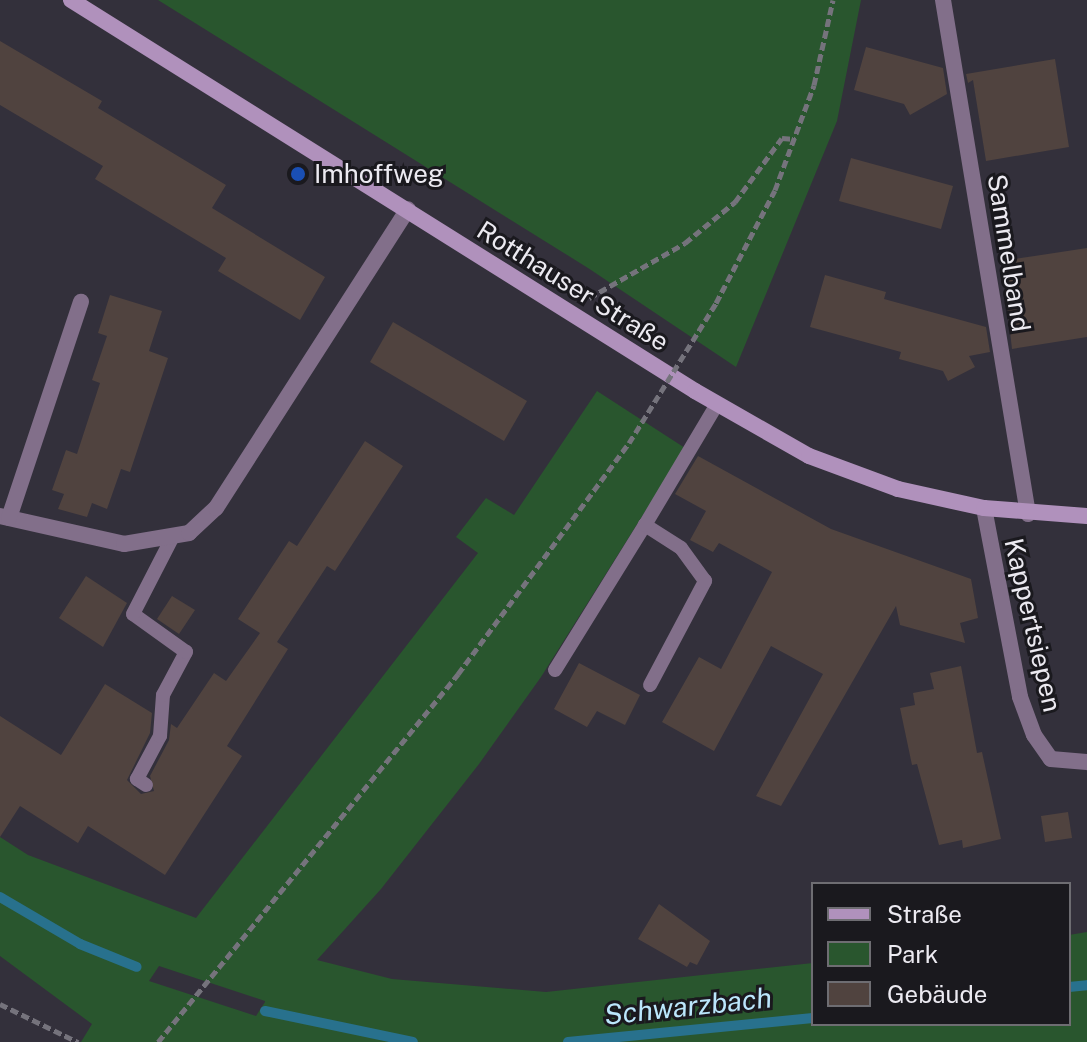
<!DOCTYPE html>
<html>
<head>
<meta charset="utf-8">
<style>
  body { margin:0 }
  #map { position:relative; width:1087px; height:1042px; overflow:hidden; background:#33303b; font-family:"Public Sans",sans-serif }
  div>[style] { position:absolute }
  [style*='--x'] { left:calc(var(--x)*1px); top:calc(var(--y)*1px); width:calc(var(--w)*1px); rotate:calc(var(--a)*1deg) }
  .green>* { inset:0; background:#29562e }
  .stream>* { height:10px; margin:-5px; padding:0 5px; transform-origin:5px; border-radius:5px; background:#28718d }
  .building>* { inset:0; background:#50433f }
  .path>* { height:5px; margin-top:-2.5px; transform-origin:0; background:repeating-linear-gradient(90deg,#75737c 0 8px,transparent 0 12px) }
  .lane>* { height:14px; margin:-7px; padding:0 7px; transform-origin:7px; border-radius:7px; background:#826f8a }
  .street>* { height:16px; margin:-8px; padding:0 8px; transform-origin:8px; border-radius:8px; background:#826f8a }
  .secondary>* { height:16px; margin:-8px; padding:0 8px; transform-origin:8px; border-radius:8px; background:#b091bc }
  .path-bridge>* { height:5px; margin-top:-2.5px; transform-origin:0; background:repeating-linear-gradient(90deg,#75737c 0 8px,transparent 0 12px) }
  .dots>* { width:22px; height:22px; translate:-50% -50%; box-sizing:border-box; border:4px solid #1a191e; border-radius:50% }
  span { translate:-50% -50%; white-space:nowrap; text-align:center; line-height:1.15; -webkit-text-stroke:6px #1a191e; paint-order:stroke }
  .poi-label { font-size:26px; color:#eceaf1 }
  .left { translate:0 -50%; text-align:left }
  .street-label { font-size:26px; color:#eceaf1 }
  .water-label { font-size:28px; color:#bbe7fc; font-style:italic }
  .legend { position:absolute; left:811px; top:882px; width:260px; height:144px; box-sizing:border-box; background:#1a191e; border:2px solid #6e6d72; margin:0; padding:10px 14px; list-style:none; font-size:24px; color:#eceaf1 }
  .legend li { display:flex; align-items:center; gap:16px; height:40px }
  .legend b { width:40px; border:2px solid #6e6d72 }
</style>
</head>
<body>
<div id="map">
  <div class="green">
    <div style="clip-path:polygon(158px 0,861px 0,837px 121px,736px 367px,588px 268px)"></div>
    <div style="clip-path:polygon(evenodd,597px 391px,685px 448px,541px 677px,479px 764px,381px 889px,317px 960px,392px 979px,546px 992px,813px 963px,813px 1024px,1069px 1024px,1069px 935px,1087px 932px,1087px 1042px,81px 1042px,92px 1024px,0 956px,0 837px,28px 855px,196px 918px,478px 553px,456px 537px,486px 498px,514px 515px,597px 391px,159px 966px,265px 1001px,265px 1002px,256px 1016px,149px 981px,159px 966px)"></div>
  </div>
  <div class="stream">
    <div style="--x:0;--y:897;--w:93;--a:30.4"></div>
    <div style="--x:80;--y:944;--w:61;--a:22"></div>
    <div style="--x:1069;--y:987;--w:18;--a:-6"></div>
    <div style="--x:265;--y:1011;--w:151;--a:11.8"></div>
    <div style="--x:568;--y:1042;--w:246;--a:-5.6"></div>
  </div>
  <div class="building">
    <div style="clip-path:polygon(0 41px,102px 101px,98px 108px,226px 185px,212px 208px,325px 277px,300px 320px,218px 271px,226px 258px,95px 179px,103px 166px,0 105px)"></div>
    <div style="clip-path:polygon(866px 47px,943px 68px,947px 94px,910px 115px,904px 104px,854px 90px)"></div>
    <div style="clip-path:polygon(1055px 59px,1069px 147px,986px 161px,973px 80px,968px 83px,966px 74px)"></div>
    <div style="clip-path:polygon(851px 158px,953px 186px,941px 229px,839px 201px)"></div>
    <div style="clip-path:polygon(1087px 248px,1087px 337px,1012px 349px,1002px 261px)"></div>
    <div style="clip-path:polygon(825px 275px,886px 292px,884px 299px,986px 327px,990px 352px,969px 356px,975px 367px,948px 381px,943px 371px,899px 359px,901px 352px,810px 327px)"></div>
    <div style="clip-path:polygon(110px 295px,162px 311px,149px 351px,168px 358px,130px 472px,121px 469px,107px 509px,92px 503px,87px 517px,58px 509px,64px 494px,52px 490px,66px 450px,77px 454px,100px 383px,92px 380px,107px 336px,98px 333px)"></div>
    <div style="clip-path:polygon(393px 322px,527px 401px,504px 441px,370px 362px)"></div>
    <div style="clip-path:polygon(365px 441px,403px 466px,335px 571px,327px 566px,277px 642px,288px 649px,227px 746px,242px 756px,165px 875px,88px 826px,78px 843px,20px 806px,0 837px,0 716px,61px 755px,105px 684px,152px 713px,150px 733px,127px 780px,141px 794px,154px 791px,150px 776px,169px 740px,171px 724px,177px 728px,214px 673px,226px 681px,260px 633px,238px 619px,289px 541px,297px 546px)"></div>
    <div style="clip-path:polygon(698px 456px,831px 529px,971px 579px,978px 618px,960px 623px,965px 643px,900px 625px,896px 606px,781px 806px,756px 796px,823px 674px,771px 646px,714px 751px,662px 722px,699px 657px,721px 669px,772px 572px,719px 543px,713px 552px,690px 540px,706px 511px,675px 494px)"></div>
    <div style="clip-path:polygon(86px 576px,127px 603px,103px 647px,59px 618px)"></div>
    <div style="clip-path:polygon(172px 596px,195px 610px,179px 634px,157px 619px)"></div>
    <div style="clip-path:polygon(579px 663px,640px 695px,625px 725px,597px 711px,587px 727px,554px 709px)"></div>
    <div style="clip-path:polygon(961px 666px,977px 753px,982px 752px,1001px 839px,963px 848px,962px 840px,939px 845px,917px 764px,912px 765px,900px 708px,915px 705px,913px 693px,934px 689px,930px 673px)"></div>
    <div style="clip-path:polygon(1068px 812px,1072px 838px,1045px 842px,1041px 816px)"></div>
    <div style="clip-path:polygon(659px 904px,710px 941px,697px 965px,690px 962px,687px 967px,638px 939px)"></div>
  </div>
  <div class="path">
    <div style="--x:589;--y:298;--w:111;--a:-29.8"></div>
    <div style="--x:685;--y:243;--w:65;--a:-39.4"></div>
    <div style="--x:735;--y:202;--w:79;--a:-53.7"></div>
    <div style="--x:782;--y:138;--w:13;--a:4"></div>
    <div style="--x:716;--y:303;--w:127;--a:-62.4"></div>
    <div style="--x:775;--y:190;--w:112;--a:-69.6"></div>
    <div style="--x:814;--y:85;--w:87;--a:-77.4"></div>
    <div style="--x:0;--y:1004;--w:87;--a:26"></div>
    <div style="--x:158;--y:1042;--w:475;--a:-50.8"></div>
    <div style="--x:458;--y:674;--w:287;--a:-53.5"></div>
  </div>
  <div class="lane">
    <div style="--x:555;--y:670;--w:171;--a:-58.2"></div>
    <div style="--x:650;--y:685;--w:118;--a:-62.1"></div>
    <div style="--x:705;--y:581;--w:41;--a:-126"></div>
    <div style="--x:681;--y:548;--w:43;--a:-147.4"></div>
    <div style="--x:645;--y:525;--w:141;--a:-59.2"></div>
    <div style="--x:146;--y:785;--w:11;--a:-146"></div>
    <div style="--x:137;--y:779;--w:49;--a:-61.9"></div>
    <div style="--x:160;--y:736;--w:41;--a:-85.8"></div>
    <div style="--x:163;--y:695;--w:49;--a:-61.9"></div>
    <div style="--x:186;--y:652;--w:65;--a:-144.4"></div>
    <div style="--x:133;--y:614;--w:83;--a:-62.8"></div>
  </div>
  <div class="street">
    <div style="--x:943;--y:0;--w:521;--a:80.61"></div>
    <div style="--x:984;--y:508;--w:192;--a:79.2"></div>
    <div style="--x:1020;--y:697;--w:40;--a:69.8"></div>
    <div style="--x:1034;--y:735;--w:29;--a:55"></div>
    <div style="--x:1051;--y:759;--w:36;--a:5"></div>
    <div style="--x:0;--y:516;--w:127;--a:12.7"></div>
    <div style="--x:124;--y:544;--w:66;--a:-9.6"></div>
    <div style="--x:189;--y:533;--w:37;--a:-43"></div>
    <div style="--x:216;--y:508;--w:355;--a:-57.3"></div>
    <div style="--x:9;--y:518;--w:228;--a:-71.6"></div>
  </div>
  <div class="secondary">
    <div style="--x:71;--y:0;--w:736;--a:32.07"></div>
    <div style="--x:695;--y:391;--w:131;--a:29.7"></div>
    <div style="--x:809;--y:456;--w:95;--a:20.3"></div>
    <div style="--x:898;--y:489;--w:88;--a:12.5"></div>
    <div style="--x:984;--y:508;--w:103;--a:4.4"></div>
  </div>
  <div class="path-bridge">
    <div style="--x:629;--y:443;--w:165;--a:-58.1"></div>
  </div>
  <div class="dots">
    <div style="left:298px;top:174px;background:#1a4fb4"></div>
  </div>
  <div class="poi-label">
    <span class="left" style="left:314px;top:174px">Imhoffweg</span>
  </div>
  <div class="street-label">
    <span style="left:1009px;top:253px;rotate:81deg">Sammelband</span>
    <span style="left:573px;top:286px;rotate:32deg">Rotthauser Straße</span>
    <span style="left:1033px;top:625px;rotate:77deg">Kappertsiepen</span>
  </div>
  <div class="water-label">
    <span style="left:688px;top:1006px;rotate:-6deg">Schwarzbach</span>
  </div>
  <ul class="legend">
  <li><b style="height:10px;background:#b091bc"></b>Straße</li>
  <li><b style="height:22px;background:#29562e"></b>Park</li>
  <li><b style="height:22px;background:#50433f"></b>Gebäude</li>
  </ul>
</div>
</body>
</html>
